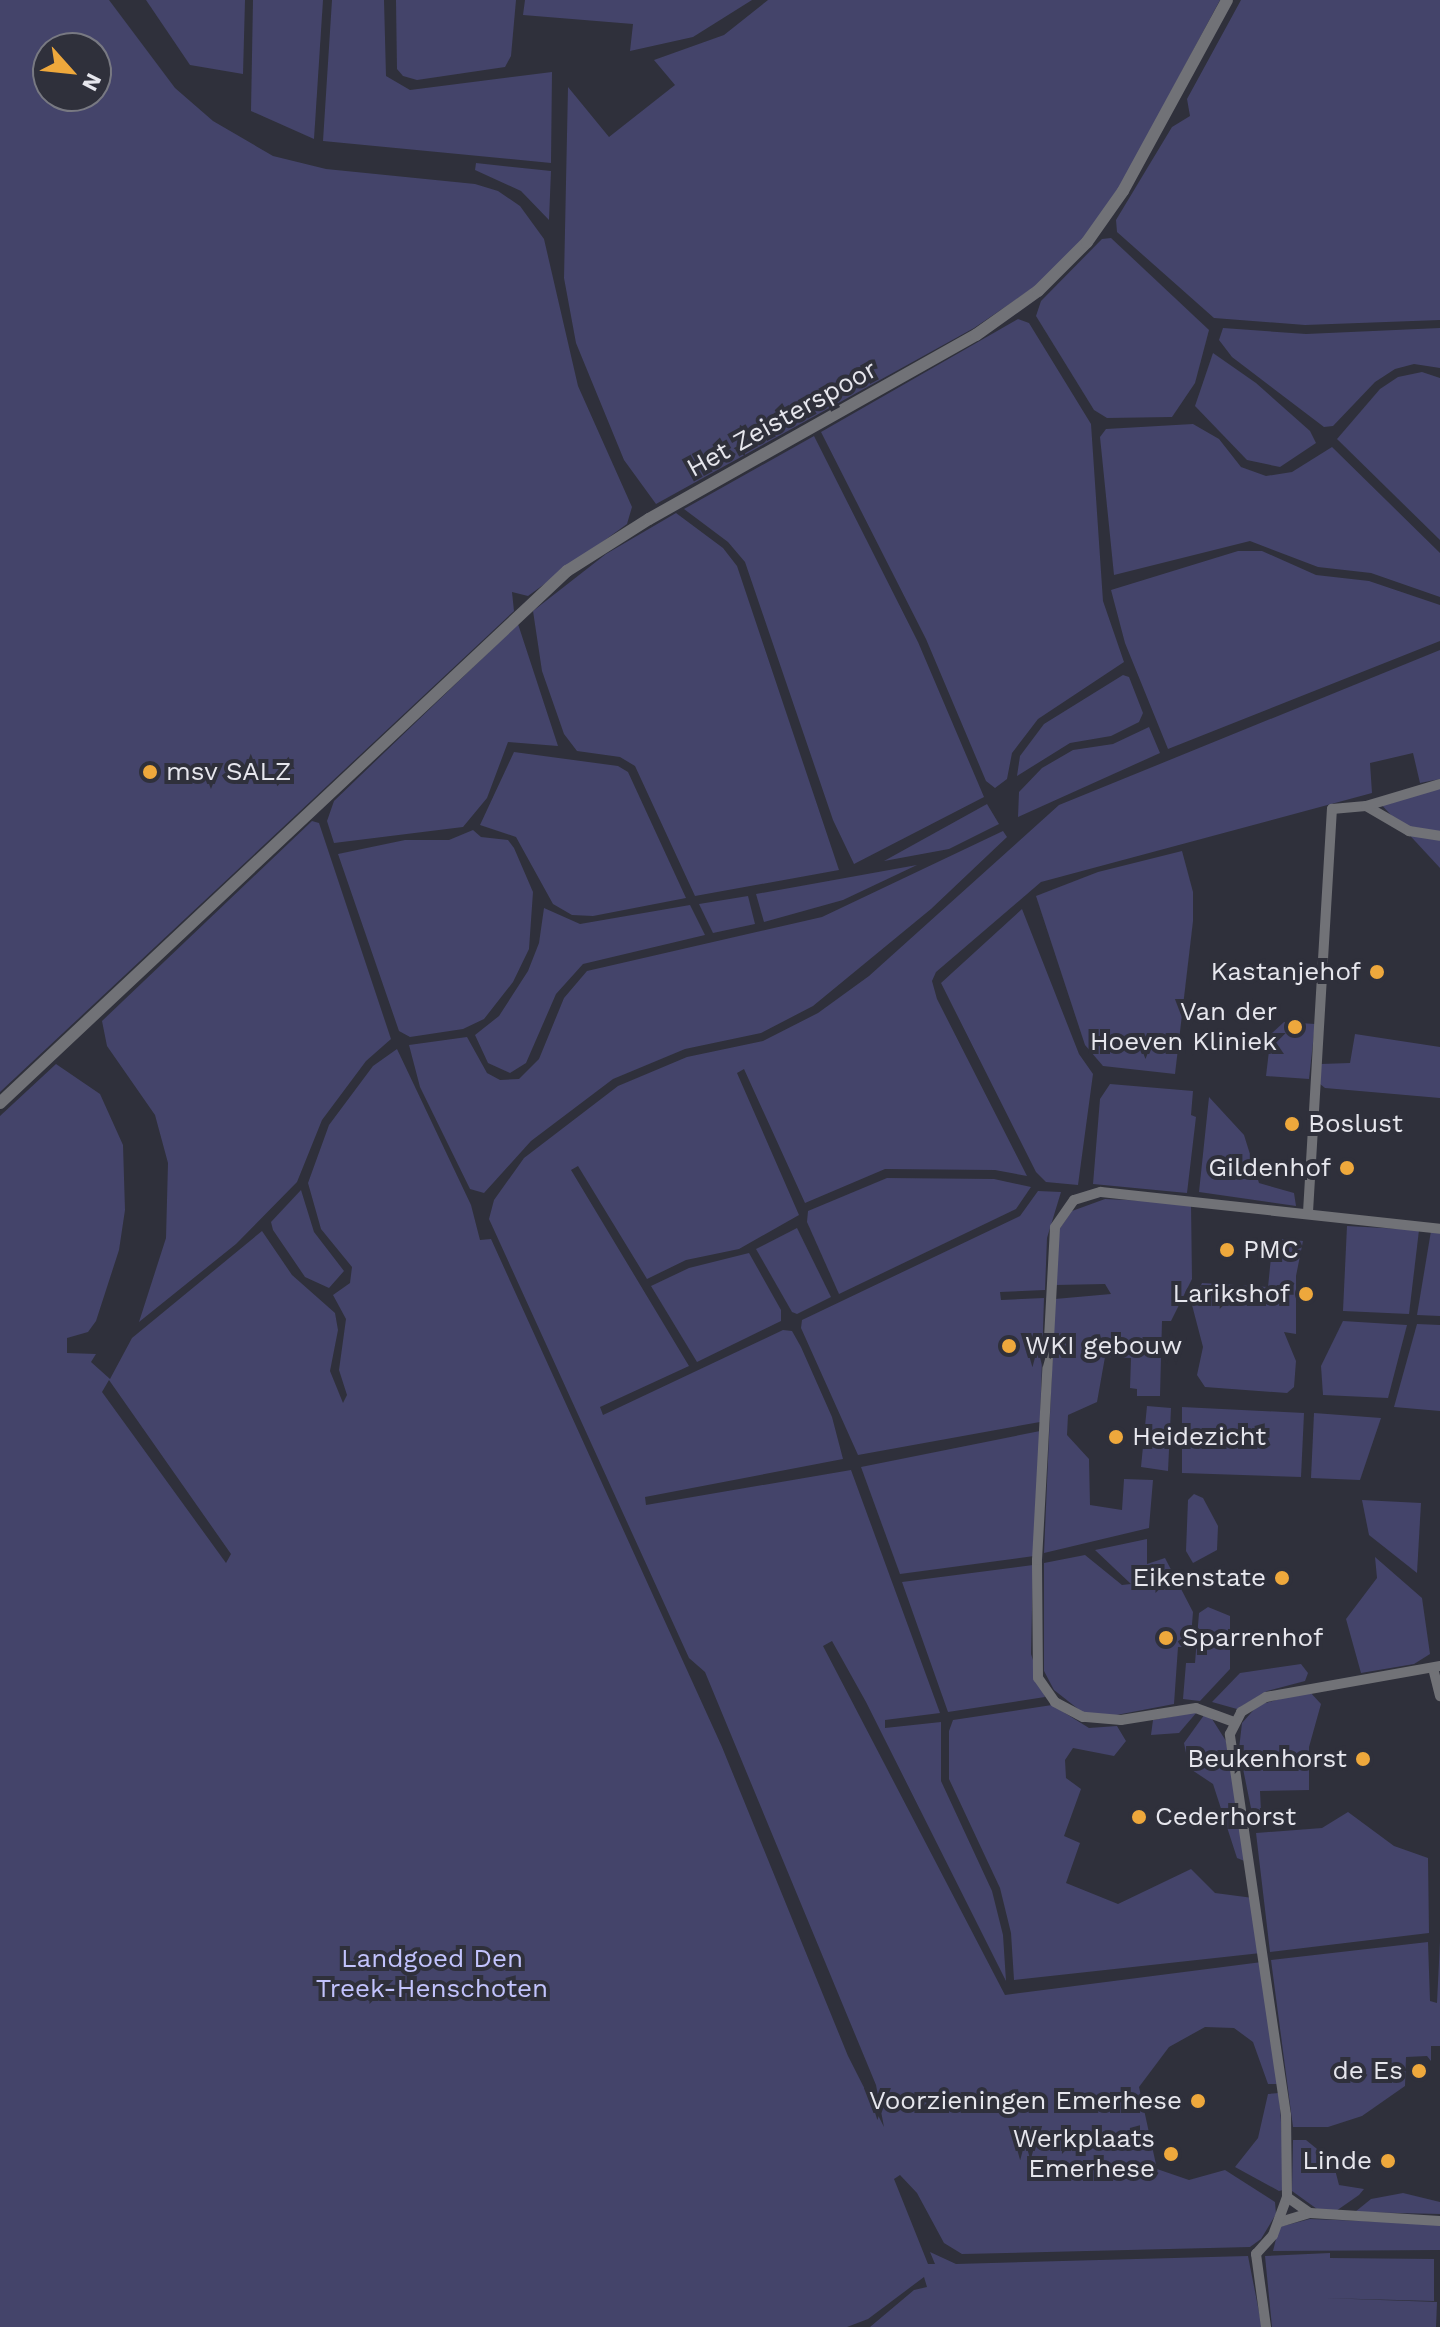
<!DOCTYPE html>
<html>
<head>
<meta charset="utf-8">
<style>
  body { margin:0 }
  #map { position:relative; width:1440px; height:2327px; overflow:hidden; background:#2f303b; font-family:"Work Sans",sans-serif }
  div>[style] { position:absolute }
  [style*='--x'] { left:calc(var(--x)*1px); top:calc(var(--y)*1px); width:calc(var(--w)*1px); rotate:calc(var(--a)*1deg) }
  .green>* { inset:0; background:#44446a }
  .minor>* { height:10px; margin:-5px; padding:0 5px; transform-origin:5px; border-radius:5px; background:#717277 }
  .tertiary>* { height:12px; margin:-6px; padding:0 6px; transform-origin:6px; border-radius:6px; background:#717277 }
  .dots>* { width:22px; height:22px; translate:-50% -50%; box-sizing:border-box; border:4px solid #2f303b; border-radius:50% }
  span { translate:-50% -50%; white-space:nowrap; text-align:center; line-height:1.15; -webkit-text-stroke:8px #2f303b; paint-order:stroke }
  .street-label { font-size:26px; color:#e6e6ed }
  .poi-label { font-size:26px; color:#e6e6ed }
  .left { translate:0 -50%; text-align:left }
  .right { translate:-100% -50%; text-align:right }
  .park-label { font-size:26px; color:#c2c3fd }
  .north { position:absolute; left:32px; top:32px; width:80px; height:80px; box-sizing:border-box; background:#2f303b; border:2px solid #787982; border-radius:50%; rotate:117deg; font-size:22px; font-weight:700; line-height:32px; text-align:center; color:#e6e6ed }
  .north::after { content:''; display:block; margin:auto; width:28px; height:36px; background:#eea83c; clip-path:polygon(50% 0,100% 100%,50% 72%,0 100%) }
</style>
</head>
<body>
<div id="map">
  <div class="green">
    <div style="clip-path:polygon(evenodd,0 0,109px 0,175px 88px,213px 121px,273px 156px,326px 169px,475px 184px,498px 191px,520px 206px,544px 239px,578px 386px,632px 507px,627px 524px,528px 596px,512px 592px,514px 611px,0 1092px,0 0,48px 48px,96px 48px,96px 96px,48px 96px,48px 48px)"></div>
    <div style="clip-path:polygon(146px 0,245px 0,243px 74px,190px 65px)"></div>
    <div style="clip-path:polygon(253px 0,323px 0,314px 139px,251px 111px)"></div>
    <div style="clip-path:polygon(332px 0,384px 0,386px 76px,410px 90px,552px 72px,551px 163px,323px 141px)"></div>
    <div style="clip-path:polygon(396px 0,516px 0,511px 56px,505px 67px,417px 80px,403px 76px,397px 69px)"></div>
    <div style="clip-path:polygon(525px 0,752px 0,693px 37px,630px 51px,633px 24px,523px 15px)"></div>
    <div style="clip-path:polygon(768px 0,1220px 0,1119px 189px,1089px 234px,1042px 282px,974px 328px,656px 504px,624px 460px,576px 343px,564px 278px,568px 87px,609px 137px,675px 85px,654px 60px,724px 35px)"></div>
    <div style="clip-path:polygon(1241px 0,1440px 0,1440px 320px,1305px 325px,1214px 318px,1117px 232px,1116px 220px,1172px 127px,1190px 116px,1187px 99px)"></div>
    <div style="clip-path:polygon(476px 163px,551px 171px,549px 220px,521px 191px,475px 170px)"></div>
    <div style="clip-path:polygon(1111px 238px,1209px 330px,1195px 383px,1172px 417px,1107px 418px,1094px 410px,1036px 316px,1041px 301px,1102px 239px)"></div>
    <div style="clip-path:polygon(1018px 319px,1029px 323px,1091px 424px,1103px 601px,1124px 662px,1038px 719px,1012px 753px,1007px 779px,995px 788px,986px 781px,926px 639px,821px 432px)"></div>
    <div style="clip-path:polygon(1223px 328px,1306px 334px,1440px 328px,1440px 368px,1414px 364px,1395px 369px,1375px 382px,1333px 426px,1324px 427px,1232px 357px,1219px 340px)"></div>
    <div style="clip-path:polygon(1213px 353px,1256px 383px,1310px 431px,1316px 443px,1280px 467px,1247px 460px,1195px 406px)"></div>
    <div style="clip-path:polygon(1422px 372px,1440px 378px,1440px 540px,1337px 439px,1380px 389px,1398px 377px)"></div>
    <div style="clip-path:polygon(1193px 424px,1219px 439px,1241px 467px,1266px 476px,1292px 472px,1332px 447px,1440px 553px,1440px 597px,1371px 573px,1318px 567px,1250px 541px,1114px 575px,1100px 437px,1106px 429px)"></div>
    <div style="clip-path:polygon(814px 436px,918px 642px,984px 797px,854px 864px,833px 820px,745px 562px,728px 542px,684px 509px)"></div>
    <div style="clip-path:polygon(676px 513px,723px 548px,737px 566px,839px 870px,695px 896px,635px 766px,620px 757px,577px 751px,564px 734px,542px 671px,533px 611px,606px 554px)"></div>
    <div style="clip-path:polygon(1238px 551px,1262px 551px,1316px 575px,1369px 581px,1440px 605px,1440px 641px,1168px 749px,1125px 643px,1111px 590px)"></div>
    <div style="clip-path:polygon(518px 624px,558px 746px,508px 742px,487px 798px,463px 827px,334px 843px,327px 821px,334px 801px)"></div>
    <div style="clip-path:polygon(evenodd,1440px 650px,1440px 779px,1420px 783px,1413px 753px,1370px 763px,1372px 793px,1041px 882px,936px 972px,932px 981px,937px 999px,1027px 1176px,995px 1170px,885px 1169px,805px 1203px,744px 1069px,737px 1073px,799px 1215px,739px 1249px,686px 1260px,647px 1279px,578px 1166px,571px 1170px,689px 1366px,600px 1407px,603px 1415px,783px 1330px,792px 1331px,801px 1347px,832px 1417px,843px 1459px,645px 1497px,646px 1505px,851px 1470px,940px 1713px,885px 1720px,885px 1728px,941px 1722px,941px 1781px,992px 1891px,1003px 1935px,1006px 1981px,866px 1702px,832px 1641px,823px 1646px,1005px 1995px,1262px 1962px,1278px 2084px,1268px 2084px,1253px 2042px,1234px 2028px,1205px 2027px,1169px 2047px,1139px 2087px,1157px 2169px,1189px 2180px,1225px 2170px,1275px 2202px,1276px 2214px,1261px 2239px,1250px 2247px,962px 2254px,944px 2243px,917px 2193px,900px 2175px,894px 2179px,928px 2264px,935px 2264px,930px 2252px,956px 2264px,1248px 2256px,1262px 2327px,870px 2327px,914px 2290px,927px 2287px,924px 2277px,868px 2319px,847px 2327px,0 2327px,0 1116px,56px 1064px,100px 1094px,123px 1145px,125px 1210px,119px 1250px,96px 1321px,88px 1332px,67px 1338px,67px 1353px,96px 1354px,91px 1362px,110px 1379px,132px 1338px,262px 1231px,292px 1275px,335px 1313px,338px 1330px,330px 1371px,343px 1403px,347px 1395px,339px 1370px,346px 1319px,333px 1295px,350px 1283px,352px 1267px,321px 1229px,308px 1183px,329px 1125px,373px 1066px,397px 1049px,471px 1205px,480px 1240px,491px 1239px,722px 1747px,848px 2056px,884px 2127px,876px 2085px,705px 1672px,689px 1658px,489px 1219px,494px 1200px,524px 1158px,618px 1086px,687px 1057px,763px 1041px,818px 1013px,869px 976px,1059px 805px,1440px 650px,109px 1380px,231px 1554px,226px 1563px,102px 1392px,109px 1380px)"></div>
    <div style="clip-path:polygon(1123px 675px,1129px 677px,1143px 713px,1139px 722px,1111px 736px,1070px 743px,1017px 776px,1020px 756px,1044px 724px)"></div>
    <div style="clip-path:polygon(1149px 727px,1160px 753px,1018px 817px,1019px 792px,1042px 768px,1073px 750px,1113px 744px)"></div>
    <div style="clip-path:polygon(514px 752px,618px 766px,628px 772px,686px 898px,593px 916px,572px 915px,553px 904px,516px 837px,480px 825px)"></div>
    <div style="clip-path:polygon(1440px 788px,1440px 868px,1378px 801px)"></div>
    <div style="clip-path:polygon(987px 804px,999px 824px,949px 849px,884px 861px)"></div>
    <div style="clip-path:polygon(312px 821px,319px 823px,391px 1039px,366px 1061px,322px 1120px,297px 1182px,236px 1244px,139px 1322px,166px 1238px,168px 1163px,155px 1115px,107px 1046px,102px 1021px)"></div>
    <div style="clip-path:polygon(473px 830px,481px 837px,508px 840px,514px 848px,533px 892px,529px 949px,513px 982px,484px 1019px,463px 1029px,410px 1037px,399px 1031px,338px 854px,405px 840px,449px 840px)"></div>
    <div style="clip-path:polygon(1003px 831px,1007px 837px,931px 909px,813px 1006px,761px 1033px,685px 1049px,613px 1079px,531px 1141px,484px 1193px,470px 1189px,420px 1087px,409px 1045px,467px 1037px,487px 1073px,500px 1080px,519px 1079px,539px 1059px,564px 998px,587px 971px,822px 917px)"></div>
    <div style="clip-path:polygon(1182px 851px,1193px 892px,1193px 921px,1175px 1074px,1103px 1066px,1085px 1045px,1036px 896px,1098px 872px)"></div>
    <div style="clip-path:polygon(917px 865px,843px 900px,764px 922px,756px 894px)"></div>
    <div style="clip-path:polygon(748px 896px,755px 924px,713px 933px,699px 904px)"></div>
    <div style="clip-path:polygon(690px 905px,705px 935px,583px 964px,556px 994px,526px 1063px,510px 1073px,488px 1063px,475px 1035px,499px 1016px,528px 971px,539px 943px,544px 908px,580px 924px)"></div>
    <div style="clip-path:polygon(1022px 909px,1079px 1054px,1093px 1074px,1078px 1185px,1046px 1182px,1036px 1172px,941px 983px)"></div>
    <div style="clip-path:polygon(1284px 1022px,1315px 1024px,1309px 1079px,1266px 1076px,1271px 1034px)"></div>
    <div style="clip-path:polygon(1355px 1034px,1440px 1047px,1440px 1098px,1325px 1088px,1320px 1084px,1321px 1064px,1350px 1063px)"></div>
    <div style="clip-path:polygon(1110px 1084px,1193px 1091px,1191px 1115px,1196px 1117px,1187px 1193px,1093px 1184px,1100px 1099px)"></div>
    <div style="clip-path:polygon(1209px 1097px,1244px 1135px,1259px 1183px,1294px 1193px,1296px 1206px,1199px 1192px)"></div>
    <div style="clip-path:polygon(887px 1178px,994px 1179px,1031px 1187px,1016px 1209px,839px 1294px,807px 1222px,808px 1211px)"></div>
    <div style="clip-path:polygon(301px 1190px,314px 1232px,344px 1271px,329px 1288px,305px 1277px,273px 1230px,271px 1222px)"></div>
    <div style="clip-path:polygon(1038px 1191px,1061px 1192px,1047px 1238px,1045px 1290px,1000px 1292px,1001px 1300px,1044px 1298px,1040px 1422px,858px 1455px,801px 1328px,802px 1320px,1020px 1216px)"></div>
    <div style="clip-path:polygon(1105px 1199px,1191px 1203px,1192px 1279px,1171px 1321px,1162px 1321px,1160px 1396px,1137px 1396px,1137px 1389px,1130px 1388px,1131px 1358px,1105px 1357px,1097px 1402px,1068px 1415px,1067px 1435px,1089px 1459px,1090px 1505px,1122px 1510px,1124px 1479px,1153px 1480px,1149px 1528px,1044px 1553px,1055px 1299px,1111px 1294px,1105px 1284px,1055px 1285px,1058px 1231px,1072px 1211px)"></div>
    <div style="clip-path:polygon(1347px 1226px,1419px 1230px,1409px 1314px,1343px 1311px)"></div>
    <div style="clip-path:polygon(797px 1228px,831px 1297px,797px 1314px,792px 1312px,756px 1249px)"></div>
    <div style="clip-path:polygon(1431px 1231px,1440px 1232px,1440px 1316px,1417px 1315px)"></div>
    <div style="clip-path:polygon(1273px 1238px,1303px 1241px,1296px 1276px,1296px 1334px,1284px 1332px,1296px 1361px,1294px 1387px,1287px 1393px,1205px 1387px,1197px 1375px,1203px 1347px,1192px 1305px,1202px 1283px,1268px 1287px)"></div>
    <div style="clip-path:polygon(749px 1253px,781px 1310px,781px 1321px,697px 1362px,651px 1286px,689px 1268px)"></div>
    <div style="clip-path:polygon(1343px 1321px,1407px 1325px,1388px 1398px,1323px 1395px,1321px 1366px)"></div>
    <div style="clip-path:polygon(1417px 1324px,1440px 1325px,1440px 1411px,1394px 1407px)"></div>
    <div style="clip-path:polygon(1147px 1406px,1171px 1408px,1168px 1471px,1141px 1467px)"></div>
    <div style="clip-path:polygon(1182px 1407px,1304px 1413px,1301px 1477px,1182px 1473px)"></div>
    <div style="clip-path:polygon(1314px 1413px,1381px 1418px,1360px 1480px,1311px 1478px)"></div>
    <div style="clip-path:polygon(1040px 1431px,1034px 1556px,900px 1574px,861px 1467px)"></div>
    <div style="clip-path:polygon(1194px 1494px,1203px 1498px,1218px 1526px,1217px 1550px,1193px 1563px,1186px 1551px,1188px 1500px)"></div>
    <div style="clip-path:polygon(1362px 1500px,1421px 1503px,1417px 1573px,1369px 1535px)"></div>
    <div style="clip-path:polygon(1147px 1539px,1147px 1564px,1165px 1558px,1193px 1612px,1191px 1636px,1184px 1636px,1183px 1647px,1178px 1647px,1174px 1704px,1111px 1716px,1082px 1712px,1054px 1690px,1044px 1671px,1044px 1563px,1085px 1555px,1122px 1585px,1131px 1584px,1095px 1550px)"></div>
    <div style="clip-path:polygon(1375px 1557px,1422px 1598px,1430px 1654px,1414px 1664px,1361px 1673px,1346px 1619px,1377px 1578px)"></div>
    <div style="clip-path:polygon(1033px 1565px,1031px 1654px,1045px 1697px,948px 1712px,902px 1582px)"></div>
    <div style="clip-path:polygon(1208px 1607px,1230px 1616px,1230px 1669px,1200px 1701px,1183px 1699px,1186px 1663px,1195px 1663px,1199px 1613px)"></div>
    <div style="clip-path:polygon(1301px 1664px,1308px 1673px,1305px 1681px,1267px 1691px,1237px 1709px,1212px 1702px,1240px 1673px)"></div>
    <div style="clip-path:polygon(1309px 1691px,1321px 1704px,1309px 1747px,1309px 1790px,1260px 1791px,1261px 1811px,1275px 1812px,1275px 1822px,1254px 1823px,1239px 1749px,1242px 1723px,1258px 1705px)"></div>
    <div style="clip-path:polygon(1052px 1705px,1089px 1728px,1117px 1726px,1126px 1741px,1114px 1756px,1073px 1748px,1065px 1760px,1066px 1778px,1081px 1789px,1064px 1836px,1080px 1843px,1066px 1883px,1118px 1904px,1191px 1869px,1215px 1893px,1253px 1898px,1261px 1953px,1014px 1980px,1011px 1933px,1000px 1888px,949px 1779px,949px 1731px,953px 1720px)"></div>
    <div style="clip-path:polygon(1207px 1711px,1226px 1741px,1247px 1862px,1237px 1858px,1213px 1784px,1189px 1768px,1184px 1743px)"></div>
    <div style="clip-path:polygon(1197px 1712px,1179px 1733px,1151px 1735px,1153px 1720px)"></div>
    <div style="clip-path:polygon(1348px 1812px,1394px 1846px,1428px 1858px,1429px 1933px,1270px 1952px,1256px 1833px,1322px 1828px)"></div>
    <div style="clip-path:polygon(1440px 1941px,1440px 2046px,1431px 2046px,1431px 2061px,1427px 2056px,1406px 2057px,1405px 2086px,1362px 2116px,1328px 2127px,1293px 2127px,1271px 1960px,1428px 1942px,1430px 2001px,1437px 2003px)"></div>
    <div style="clip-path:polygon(1279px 2093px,1283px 2151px,1283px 2190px,1279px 2191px,1235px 2167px,1258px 2138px,1268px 2094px)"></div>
    <div style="clip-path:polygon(1293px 2140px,1306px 2140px,1333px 2162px,1339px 2185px,1364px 2189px,1359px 2195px,1336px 2211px,1317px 2209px,1292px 2191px)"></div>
    <div style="clip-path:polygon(1403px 2193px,1440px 2202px,1440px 2214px,1355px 2212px,1371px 2199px)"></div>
    <div style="clip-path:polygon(1310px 2219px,1440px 2224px,1440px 2250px,1273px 2251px,1279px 2227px)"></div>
    <div style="clip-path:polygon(1330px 2253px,1330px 2258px,1434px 2259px,1434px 2301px,1324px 2298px,1437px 2302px,1436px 2327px,1272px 2327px,1265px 2256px)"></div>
  </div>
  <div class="minor">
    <div style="--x:1366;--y:806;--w:50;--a:30.2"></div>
    <div style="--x:1409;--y:831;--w:31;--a:9"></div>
    <div style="--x:1308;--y:1212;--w:404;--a:-86.6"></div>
    <div style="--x:1332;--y:809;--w:34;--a:-5"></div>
    <div style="--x:1366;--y:806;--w:77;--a:-16.6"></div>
    <div style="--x:1433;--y:1668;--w:29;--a:76"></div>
    <div style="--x:1234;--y:1722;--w:40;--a:-159.8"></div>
    <div style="--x:1196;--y:1708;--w:76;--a:170.9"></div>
    <div style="--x:1121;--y:1720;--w:38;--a:-175"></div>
    <div style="--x:1083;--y:1717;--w:32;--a:-152"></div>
    <div style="--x:1055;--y:1702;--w:29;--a:-125"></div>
    <div style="--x:1038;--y:1678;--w:118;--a:-90.5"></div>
    <div style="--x:1037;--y:1560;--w:333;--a:-86.9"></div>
    <div style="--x:1055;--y:1227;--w:33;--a:-55"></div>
    <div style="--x:1074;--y:1200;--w:28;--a:-17"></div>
    <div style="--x:1101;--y:1192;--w:341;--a:6.2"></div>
    <div style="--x:1287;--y:2197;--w:28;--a:35"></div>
    <div style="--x:1280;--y:2222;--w:31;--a:-17"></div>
    <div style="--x:1310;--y:2213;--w:130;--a:3.5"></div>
    <div style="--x:1266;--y:2327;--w:74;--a:-97.8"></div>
    <div style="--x:1256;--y:2254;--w:25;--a:-48"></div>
    <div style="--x:1273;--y:2235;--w:40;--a:-69.8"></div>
    <div style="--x:1287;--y:2197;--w:82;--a:-90.7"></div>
    <div style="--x:1286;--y:2115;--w:385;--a:-98.4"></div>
    <div style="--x:1230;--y:1734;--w:25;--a:-63"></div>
    <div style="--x:1241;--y:1712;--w:29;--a:-31"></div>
    <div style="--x:1266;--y:1697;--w:177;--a:-10.1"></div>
  </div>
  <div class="tertiary">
    <div style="--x:0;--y:1103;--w:778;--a:-43.18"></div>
    <div style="--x:567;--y:571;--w:97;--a:-32.4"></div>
    <div style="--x:649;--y:519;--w:375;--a:-29.4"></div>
    <div style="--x:976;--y:335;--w:76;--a:-35.4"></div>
    <div style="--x:1038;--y:291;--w:69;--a:-45"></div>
    <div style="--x:1087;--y:242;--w:62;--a:-54.8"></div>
    <div style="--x:1123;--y:191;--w:217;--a:-61.4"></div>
  </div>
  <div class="dots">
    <div style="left:150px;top:772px;background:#eea83c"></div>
    <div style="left:1377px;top:972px;background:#eea83c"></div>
    <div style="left:1295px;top:1027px;background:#eea83c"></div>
    <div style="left:1292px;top:1124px;background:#eea83c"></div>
    <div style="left:1347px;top:1168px;background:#eea83c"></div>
    <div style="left:1227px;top:1250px;background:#eea83c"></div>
    <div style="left:1306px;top:1294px;background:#eea83c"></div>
    <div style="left:1009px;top:1346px;background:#eea83c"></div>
    <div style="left:1116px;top:1437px;background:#eea83c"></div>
    <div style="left:1282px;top:1578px;background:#eea83c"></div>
    <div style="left:1166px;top:1638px;background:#eea83c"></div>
    <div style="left:1363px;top:1759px;background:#eea83c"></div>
    <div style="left:1139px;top:1817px;background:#eea83c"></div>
    <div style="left:1419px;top:2071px;background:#eea83c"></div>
    <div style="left:1198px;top:2101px;background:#eea83c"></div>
    <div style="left:1171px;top:2154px;background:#eea83c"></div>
    <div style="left:1388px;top:2161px;background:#eea83c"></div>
  </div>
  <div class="street-label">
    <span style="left:782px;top:419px;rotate:-29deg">Het Zeisterspoor</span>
  </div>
  <div class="poi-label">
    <span class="left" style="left:166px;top:772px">msv SALZ</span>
    <span class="right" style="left:1361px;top:972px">Kastanjehof</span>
    <span class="right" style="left:1277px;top:1027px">Van der<br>Hoeven Kliniek</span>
    <span class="left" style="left:1308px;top:1124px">Boslust</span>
    <span class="right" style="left:1331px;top:1168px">Gildenhof</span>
    <span class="left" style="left:1243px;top:1250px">PMC</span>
    <span class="right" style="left:1290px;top:1294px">Larikshof</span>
    <span class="left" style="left:1025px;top:1346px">WKI gebouw</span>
    <span class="left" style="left:1132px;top:1437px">Heidezicht</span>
    <span class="right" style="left:1266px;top:1578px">Eikenstate</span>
    <span class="left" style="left:1182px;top:1638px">Sparrenhof</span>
    <span class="right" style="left:1347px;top:1759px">Beukenhorst</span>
    <span class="left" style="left:1155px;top:1817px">Cederhorst</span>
    <span class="right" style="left:1403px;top:2071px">de Es</span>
    <span class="right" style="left:1182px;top:2101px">Voorzieningen Emerhese</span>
    <span class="right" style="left:1155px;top:2154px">Werkplaats<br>Emerhese</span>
    <span class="right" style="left:1372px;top:2161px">Linde</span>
  </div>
  <div class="park-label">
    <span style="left:432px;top:1974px">Landgoed Den<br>Treek-Henschoten</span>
  </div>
  <div class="north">N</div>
</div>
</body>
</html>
